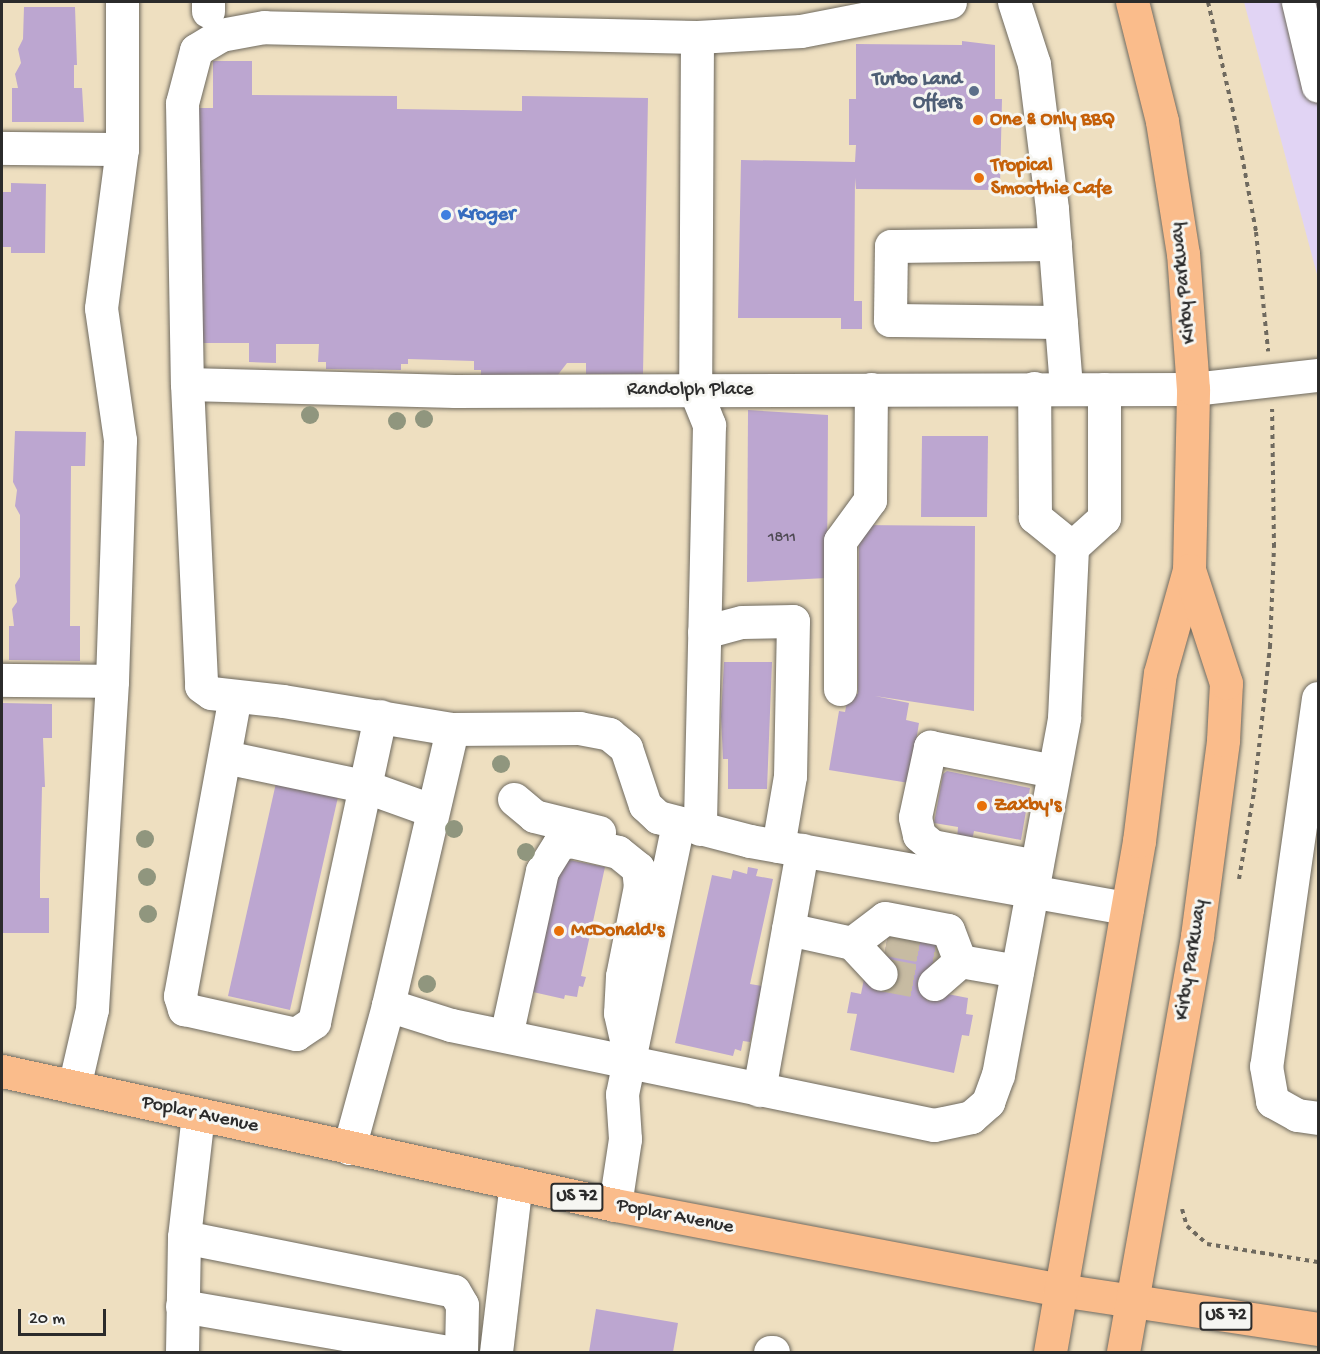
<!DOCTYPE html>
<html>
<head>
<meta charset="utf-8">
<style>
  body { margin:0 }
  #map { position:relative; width:1320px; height:1354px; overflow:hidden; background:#eedfc0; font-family:"Gochi Hand",sans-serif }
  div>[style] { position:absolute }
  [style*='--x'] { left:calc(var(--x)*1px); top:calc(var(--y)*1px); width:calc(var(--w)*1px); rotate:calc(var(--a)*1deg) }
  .built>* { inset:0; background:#e1d4f4 }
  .building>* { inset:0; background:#bca6d0 }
  .minor-tunnel>* { height:33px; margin-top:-16.5px; transform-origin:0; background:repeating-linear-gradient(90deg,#c7bba2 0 33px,transparent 0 49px) }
  .path>* { height:4px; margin-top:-2px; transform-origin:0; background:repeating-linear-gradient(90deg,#6f6a5f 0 4.5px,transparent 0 9px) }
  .roads { filter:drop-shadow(0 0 2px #6f6a5f) drop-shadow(0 0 2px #6f6a5f) }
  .minor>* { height:33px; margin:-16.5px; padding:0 16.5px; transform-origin:16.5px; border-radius:16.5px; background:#fff }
  .major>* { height:33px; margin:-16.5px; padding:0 16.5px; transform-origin:16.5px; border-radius:16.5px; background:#fabc8b }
  .trees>* { width:18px; height:18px; margin:-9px; border-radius:50%; background:#90967e }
  .dots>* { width:16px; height:16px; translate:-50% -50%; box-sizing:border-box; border:3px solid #f6f6f2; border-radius:50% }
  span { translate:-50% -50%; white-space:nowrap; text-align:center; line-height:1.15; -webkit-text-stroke:6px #f6f6f2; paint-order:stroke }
  .number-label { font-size:16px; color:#4f4a54 }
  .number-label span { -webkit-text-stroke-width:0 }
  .shield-label span { padding:2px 4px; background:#f6f6f2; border:2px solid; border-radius:4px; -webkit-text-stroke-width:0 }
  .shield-label { font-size:18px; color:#2b2b2b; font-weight:700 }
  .service-label { font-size:20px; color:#4e5e75; font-weight:700 }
  .right { translate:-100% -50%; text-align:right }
  .food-label { font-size:20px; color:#c56008; font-weight:700 }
  .left { translate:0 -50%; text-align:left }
  .shop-label { font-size:20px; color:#366cbe; font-weight:700 }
  .street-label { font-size:20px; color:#2b2b2b }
  .frame { position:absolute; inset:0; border:3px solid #2b2b2b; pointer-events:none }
  .scale { position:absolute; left:18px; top:1309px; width:88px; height:27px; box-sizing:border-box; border:3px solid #2b2b2b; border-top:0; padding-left:8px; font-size:18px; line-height:21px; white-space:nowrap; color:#2b2b2b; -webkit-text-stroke:4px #f6f6f2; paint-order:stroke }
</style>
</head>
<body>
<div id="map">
  <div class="built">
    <div style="clip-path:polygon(1244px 2px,1318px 2px,1318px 278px)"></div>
  </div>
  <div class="building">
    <div style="clip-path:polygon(24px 7px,75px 7px,77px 65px,74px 65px,74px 88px,82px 88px,84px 122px,12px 122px,12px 88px,18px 88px,15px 74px,21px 63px,18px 49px,23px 39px)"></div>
    <div style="clip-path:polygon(962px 41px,995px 45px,995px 99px,1002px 99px,1000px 185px,994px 190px,856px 189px,855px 178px,854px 301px,862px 301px,862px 329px,841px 329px,841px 318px,738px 318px,741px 160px,855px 162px,856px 145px,849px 145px,849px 99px,856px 99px,856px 44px,962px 45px)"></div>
    <div style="clip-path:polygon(213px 61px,252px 61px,252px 95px,397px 96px,397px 109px,522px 111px,522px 96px,648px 98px,643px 374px,586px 374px,586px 363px,567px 363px,557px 376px,481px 375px,481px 370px,474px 370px,474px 361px,408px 359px,408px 364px,401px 364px,401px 370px,326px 369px,326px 362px,318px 362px,319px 344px,276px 344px,276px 363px,249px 362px,249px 343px,196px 343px,198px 108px,213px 108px)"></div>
    <div style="clip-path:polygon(11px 183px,46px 184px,45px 253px,11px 253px,11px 247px,2px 247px,2px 192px,11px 192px)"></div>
    <div style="clip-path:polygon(748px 410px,828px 415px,827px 578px,747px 582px)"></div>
    <div style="clip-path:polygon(15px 431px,86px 432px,85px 466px,71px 466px,70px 626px,80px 626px,80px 661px,9px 660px,9px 626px,14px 626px,12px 609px,17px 602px,15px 585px,20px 577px,20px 515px,15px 506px,17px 490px,13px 482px)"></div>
    <div style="clip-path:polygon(922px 436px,988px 436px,987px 517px,921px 517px)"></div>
    <div style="clip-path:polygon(859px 525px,975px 526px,974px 711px,875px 696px,909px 703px,906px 720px,919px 723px,909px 783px,829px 770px,839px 711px,845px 712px,849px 692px,858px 694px)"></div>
    <div style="clip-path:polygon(724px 662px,772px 662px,767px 789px,728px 789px,728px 759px,723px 759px,721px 716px)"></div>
    <div style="clip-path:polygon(2px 703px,52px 704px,52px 738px,43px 738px,45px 787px,42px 787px,40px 875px,40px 898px,49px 898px,49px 933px,2px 933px)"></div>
    <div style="clip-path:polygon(947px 771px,1030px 788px,1021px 840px,974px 831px,972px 841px,957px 839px,958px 827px,934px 823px,943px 774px)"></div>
    <div style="clip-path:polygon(276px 783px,338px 797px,290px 1010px,228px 996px)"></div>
    <div style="clip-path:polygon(559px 858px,605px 867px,581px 976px,586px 977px,583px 987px,579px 986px,577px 997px,565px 995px,564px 999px,524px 990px)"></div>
    <div style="clip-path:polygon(748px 867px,758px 869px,756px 876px,773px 879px,750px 984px,762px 986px,750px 1042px,743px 1041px,741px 1051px,735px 1049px,733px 1056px,675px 1043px,712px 875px,731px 879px,733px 870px,747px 874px)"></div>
    <div style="clip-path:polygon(890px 924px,943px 934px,932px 991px,968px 998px,966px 1014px,973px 1015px,969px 1036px,962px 1035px,954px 1073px,850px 1050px,857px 1014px,847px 1013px,851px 992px,861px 994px,864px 979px,879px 982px)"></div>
    <div style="clip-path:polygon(596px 1309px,678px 1323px,673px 1352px,589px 1352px)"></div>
  </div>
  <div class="minor-tunnel">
    <div style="--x:887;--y:939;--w:54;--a:10.7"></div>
    <div style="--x:881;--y:974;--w:54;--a:10.7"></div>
  </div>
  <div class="path">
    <div style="--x:1208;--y:2;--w:130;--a:77.1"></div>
    <div style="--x:1237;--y:129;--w:105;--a:79.5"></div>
    <div style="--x:1256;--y:232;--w:120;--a:84.2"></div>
    <div style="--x:1239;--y:879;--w:88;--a:-80.2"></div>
    <div style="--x:1254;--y:792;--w:146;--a:-83.7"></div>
    <div style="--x:1270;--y:647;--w:100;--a:-87.7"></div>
    <div style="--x:1274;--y:547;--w:138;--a:-90.8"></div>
    <div style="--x:1182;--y:1209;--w:18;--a:74"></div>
    <div style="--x:1187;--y:1226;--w:27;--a:42"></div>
    <div style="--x:1207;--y:1244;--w:112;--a:9.2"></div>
  </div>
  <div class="roads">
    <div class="minor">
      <div style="--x:950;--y:2;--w:152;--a:169"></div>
      <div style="--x:801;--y:31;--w:104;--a:176.7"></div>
      <div style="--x:697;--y:37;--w:433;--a:-178.7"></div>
      <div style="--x:264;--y:27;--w:44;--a:169.5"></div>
      <div style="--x:221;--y:35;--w:29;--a:149"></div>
      <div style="--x:196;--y:50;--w:55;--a:104.8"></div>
      <div style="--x:182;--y:103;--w:281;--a:89"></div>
      <div style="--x:187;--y:384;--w:302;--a:87.3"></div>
      <div style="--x:201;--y:686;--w:12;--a:35"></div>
      <div style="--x:211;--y:693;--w:72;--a:6.3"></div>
      <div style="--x:283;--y:701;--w:171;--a:9.4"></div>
      <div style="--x:452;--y:729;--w:127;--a:-0.5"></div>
      <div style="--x:579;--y:728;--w:31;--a:11"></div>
      <div style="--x:609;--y:734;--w:22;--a:39"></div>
      <div style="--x:626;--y:748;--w:60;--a:71.6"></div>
      <div style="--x:645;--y:805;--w:18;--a:43"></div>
      <div style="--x:658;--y:817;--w:95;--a:14.6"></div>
      <div style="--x:750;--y:841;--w:383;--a:10.1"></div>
      <div style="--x:1014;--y:2;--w:65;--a:72.1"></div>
      <div style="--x:1034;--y:64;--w:146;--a:82.9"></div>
      <div style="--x:1052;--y:209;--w:180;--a:85.5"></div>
      <div style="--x:1298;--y:2;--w:86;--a:76.6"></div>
      <div style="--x:208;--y:11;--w:9;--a:-90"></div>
      <div style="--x:697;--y:37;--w:353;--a:90.3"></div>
      <div style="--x:695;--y:390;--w:38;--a:68"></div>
      <div style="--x:709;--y:425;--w:404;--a:91.3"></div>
      <div style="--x:2;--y:148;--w:120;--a:0.5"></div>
      <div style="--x:1055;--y:244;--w:164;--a:179.3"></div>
      <div style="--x:891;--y:246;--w:74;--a:90.8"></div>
      <div style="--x:890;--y:320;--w:171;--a:0.7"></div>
      <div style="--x:187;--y:384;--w:268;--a:1.5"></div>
      <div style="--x:455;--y:391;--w:738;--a:-0.16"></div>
      <div style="--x:1193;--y:389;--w:126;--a:-6.4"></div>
      <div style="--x:1072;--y:547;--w:43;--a:-42.2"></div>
      <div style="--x:1104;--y:518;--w:129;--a:-90"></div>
      <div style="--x:704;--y:632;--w:39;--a:-15"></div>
      <div style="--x:742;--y:622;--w:51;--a:-1.1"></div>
      <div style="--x:793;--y:621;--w:155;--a:91.1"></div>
      <div style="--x:790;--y:776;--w:71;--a:99.7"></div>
      <div style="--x:2;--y:680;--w:110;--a:0.5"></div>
      <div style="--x:840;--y:689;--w:148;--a:-90"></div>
      <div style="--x:840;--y:541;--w:51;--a:-53.8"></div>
      <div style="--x:870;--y:500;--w:111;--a:-89.5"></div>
      <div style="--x:235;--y:696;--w:305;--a:100.4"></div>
      <div style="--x:180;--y:996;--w:14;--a:73"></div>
      <div style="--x:184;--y:1009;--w:115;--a:12.6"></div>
      <div style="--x:296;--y:1034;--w:22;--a:-34"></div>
      <div style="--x:314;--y:1022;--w:313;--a:-77.8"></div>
      <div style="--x:1318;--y:698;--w:372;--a:98"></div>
      <div style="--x:1266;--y:1066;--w:36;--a:80"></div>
      <div style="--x:1272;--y:1101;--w:29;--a:29"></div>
      <div style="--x:1297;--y:1115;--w:21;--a:8"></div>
      <div style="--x:225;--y:757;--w:142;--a:11.8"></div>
      <div style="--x:364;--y:786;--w:71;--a:19.7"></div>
      <div style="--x:514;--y:799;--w:26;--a:40"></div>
      <div style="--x:534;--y:816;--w:67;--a:13.8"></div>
      <div style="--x:1036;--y:866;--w:106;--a:-169.1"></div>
      <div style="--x:932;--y:846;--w:17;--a:-140"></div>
      <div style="--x:919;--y:835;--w:18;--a:-103"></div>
      <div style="--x:915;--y:817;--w:72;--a:-77.9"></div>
      <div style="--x:930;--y:747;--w:126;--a:11"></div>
      <div style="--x:788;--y:929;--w:66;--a:12.3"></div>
      <div style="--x:852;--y:943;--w:41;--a:-37.1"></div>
      <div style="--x:885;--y:918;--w:64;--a:10.8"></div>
      <div style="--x:948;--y:930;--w:33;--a:69"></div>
      <div style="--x:960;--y:961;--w:58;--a:10"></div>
      <div style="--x:852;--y:943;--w:42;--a:46.9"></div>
      <div style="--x:934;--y:984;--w:35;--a:-41"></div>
      <div style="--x:388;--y:1005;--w:66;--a:17.6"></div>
      <div style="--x:451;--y:1025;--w:493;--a:11.7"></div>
      <div style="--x:934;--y:1125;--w:38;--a:-12"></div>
      <div style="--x:971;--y:1117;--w:23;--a:-41"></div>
      <div style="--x:988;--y:1102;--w:29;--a:-70"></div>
      <div style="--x:998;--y:1075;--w:363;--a:-79.5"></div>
      <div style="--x:1064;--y:718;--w:171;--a:-87.3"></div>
      <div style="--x:1072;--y:547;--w:48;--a:-141"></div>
      <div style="--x:1035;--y:517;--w:129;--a:-90.4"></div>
      <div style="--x:506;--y:1036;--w:169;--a:-77.7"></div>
      <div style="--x:542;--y:871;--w:32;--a:-58"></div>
      <div style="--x:559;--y:844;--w:11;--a:-15"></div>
      <div style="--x:570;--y:841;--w:49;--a:12.9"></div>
      <div style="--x:618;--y:852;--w:26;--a:39"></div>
      <div style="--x:638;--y:868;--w:18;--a:84"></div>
      <div style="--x:640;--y:886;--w:92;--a:101.3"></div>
      <div style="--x:622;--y:976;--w:37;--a:93"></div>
      <div style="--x:620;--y:1013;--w:41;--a:77.3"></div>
      <div style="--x:74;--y:1087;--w:80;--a:-77"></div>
      <div style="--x:92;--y:1009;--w:329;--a:-86.5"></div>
      <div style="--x:112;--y:681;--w:241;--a:-88.1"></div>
      <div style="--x:120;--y:440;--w:133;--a:-98.2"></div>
      <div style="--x:101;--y:308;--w:160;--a:-82.5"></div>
      <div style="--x:122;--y:149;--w:147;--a:-90"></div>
      <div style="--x:759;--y:1090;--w:244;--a:-79.8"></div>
      <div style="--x:349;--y:1148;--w:148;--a:-74.7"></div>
      <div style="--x:388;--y:1005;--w:283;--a:-76.9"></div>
      <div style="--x:615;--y:1205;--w:67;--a:-81.4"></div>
      <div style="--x:625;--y:1139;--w:45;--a:-93.8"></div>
      <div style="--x:622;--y:1094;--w:277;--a:-78.3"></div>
      <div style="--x:184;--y:1237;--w:275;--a:11.3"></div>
      <div style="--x:454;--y:1291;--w:16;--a:60"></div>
      <div style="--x:462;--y:1305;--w:47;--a:91.2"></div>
      <div style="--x:182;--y:1306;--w:270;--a:9.8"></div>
      <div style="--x:182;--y:1352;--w:115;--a:-89"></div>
      <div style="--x:184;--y:1237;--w:123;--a:-83.5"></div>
      <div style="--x:496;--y:1352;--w:170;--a:-83.3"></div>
      <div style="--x:770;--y:1352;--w:3;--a:0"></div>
    </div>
    <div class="major">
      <div style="--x:2;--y:1071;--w:627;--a:12.33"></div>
      <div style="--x:615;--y:1205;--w:453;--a:10.8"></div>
      <div style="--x:1060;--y:1290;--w:261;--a:8.6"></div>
      <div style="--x:1050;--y:1352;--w:519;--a:-80.12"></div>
      <div style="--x:1139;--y:841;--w:169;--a:-82.9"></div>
      <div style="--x:1160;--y:673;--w:107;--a:-74.3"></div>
      <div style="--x:1189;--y:570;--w:181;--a:-88.7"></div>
      <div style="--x:1193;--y:389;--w:135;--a:-94.2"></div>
      <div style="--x:1183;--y:254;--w:135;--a:-99"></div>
      <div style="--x:1162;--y:121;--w:123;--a:-104.1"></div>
      <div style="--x:1123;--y:1352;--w:423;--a:-79.9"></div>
      <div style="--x:1197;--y:936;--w:198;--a:-82.4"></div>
      <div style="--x:1223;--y:740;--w:57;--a:-87"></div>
      <div style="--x:1226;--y:683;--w:119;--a:-108.1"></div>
    </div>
  </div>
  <div class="trees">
    <div style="left:310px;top:415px"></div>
    <div style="left:424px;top:419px"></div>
    <div style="left:397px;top:421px"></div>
    <div style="left:501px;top:764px"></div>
    <div style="left:454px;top:829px"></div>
    <div style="left:145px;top:839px"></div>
    <div style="left:526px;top:852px"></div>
    <div style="left:147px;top:877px"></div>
    <div style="left:148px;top:914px"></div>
    <div style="left:427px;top:984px"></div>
  </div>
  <div class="dots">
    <div style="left:974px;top:91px;background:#5c6f8a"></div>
    <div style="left:978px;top:120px;background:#e8710a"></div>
    <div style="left:979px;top:178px;background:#e8710a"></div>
    <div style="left:446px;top:215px;background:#3f7fe0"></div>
    <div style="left:982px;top:806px;background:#e8710a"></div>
    <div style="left:559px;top:931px;background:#e8710a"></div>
  </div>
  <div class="number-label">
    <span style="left:782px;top:539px">1811</span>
  </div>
  <div class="shield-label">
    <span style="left:577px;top:1197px">US 72</span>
    <span style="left:1226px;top:1316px">US 72</span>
  </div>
  <div class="service-label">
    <span class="right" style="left:962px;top:92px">Turbo Land<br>Offers</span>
  </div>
  <div class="food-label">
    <span class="left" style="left:990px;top:120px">One &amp; Only BBQ</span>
    <span class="left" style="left:991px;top:178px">Tropical<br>Smoothie Cafe</span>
    <span class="left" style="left:994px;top:806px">Zaxby's</span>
    <span class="left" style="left:571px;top:931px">McDonald's</span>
  </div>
  <div class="shop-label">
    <span class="left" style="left:458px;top:215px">Kroger</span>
  </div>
  <div class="street-label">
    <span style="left:1184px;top:283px;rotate:-96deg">Kirby Parkway</span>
    <span style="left:690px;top:390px">Randolph Place</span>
    <span style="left:1192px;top:960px;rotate:-81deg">Kirby Parkway</span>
    <span style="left:200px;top:1115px;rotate:12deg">Poplar Avenue</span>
    <span style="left:675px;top:1217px;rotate:11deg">Poplar Avenue</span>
  </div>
  <div class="frame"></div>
  <div class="scale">20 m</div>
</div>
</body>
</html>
